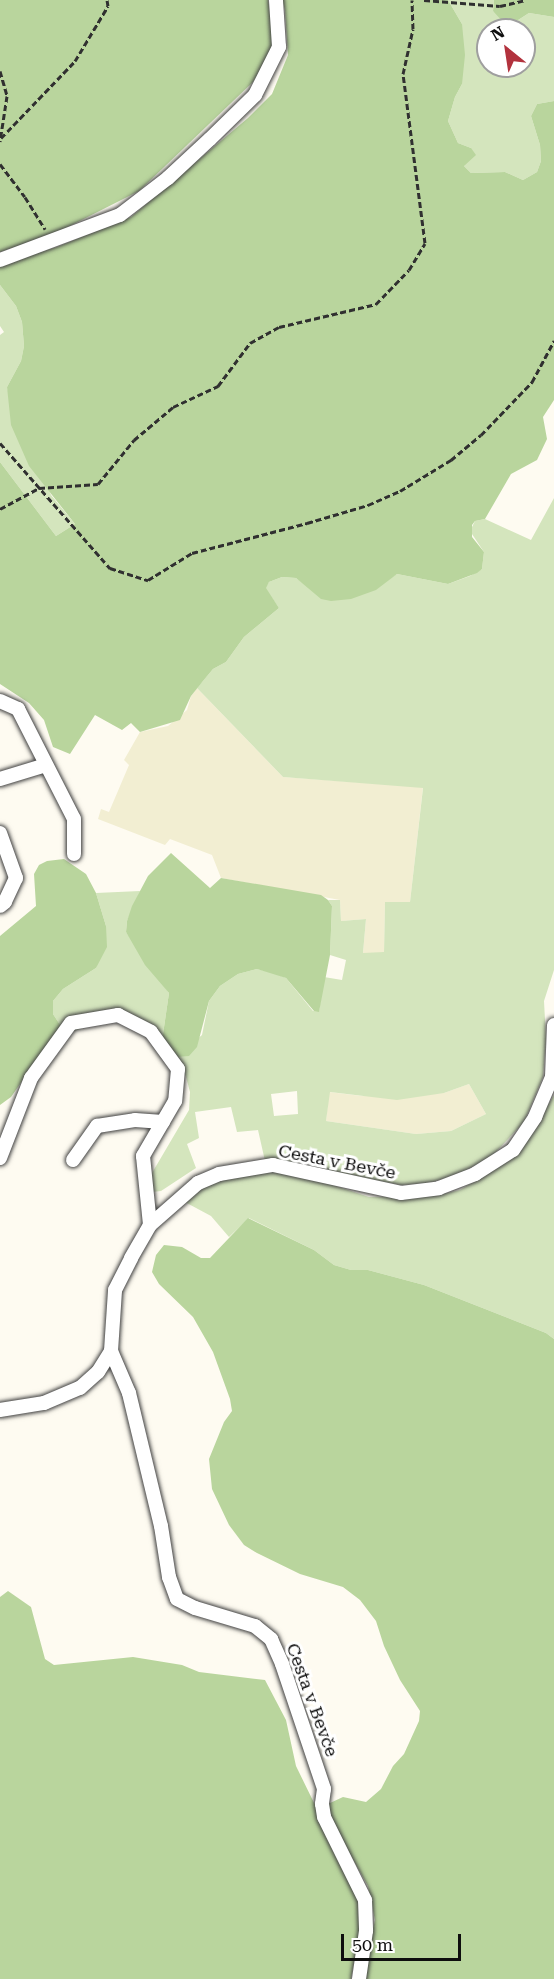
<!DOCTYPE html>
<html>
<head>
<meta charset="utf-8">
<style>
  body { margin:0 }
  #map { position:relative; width:554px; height:1979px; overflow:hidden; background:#fefbf1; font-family:"Roboto Serif",serif }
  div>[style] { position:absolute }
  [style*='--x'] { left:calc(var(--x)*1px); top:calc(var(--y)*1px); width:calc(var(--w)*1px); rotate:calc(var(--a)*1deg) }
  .farmland>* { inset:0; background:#f2eed2 }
  .green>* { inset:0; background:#d4e5bd }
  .forest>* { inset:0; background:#b9d59d }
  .path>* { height:3px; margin-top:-1.5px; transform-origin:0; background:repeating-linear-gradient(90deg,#303030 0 6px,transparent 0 9px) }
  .roads { filter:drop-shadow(0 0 2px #414141) drop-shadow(0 0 2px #414141) }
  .street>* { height:14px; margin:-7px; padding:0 7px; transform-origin:7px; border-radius:7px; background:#fff }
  span { translate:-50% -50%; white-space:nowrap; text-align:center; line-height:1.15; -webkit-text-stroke:6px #fff; paint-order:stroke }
  .street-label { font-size:18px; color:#0e0e0e }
  .north { position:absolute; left:476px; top:18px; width:60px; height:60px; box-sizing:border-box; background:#fff; border:2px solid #9f9f9f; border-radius:50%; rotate:330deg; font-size:16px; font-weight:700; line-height:24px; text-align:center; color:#0e0e0e }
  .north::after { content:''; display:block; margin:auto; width:21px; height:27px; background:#b2323d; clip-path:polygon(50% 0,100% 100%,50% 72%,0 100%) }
  .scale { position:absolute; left:341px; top:1934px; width:120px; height:27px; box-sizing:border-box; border:3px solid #0e0e0e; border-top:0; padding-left:8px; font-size:18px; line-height:21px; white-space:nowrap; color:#0e0e0e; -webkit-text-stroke:4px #fff; paint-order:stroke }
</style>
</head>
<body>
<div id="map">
  <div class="farmland">
    <div style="clip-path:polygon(197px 688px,283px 777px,423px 787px,410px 902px,385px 902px,384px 953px,363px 953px,366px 919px,341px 921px,340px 900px,221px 878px,212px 855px,170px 839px,165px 845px,98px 819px,101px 809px,109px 812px,129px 765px,124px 760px,140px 732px,168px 726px,187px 710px,191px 696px)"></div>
    <div style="clip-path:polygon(469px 1084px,486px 1114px,451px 1131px,416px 1134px,326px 1121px,329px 1092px,362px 1096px,444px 1093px)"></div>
  </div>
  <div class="green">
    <div style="clip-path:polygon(evenodd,448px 0,494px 0,493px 11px,515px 22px,529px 13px,554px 17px,554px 101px,537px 104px,531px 116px,540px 145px,541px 161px,537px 172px,523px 180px,505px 172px,471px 173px,464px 166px,471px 148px,458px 143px,448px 121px,455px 97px,462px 84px,462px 24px,448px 0,488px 30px,524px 30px,524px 66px,488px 66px,488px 30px)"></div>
    <div style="clip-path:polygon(0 285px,16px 306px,22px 322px,24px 346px,21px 361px,7px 387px,9px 395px,51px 495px,75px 524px,56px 536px,0 462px,0 335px,4px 332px,0 326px)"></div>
    <div style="clip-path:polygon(evenodd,554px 498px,554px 970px,544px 1001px,546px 1039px,543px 1077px,524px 1122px,492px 1156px,461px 1173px,429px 1183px,401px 1185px,341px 1174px,306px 1163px,265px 1161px,258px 1130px,237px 1132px,231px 1107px,195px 1112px,199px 1138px,187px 1144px,196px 1168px,161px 1191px,152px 1192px,149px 1183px,152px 1173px,189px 1110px,190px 1092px,186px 1077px,176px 1057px,202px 1035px,209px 1001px,220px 986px,238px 974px,257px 969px,274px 973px,286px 978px,313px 1011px,319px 1011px,324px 977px,342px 980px,346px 960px,330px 955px,332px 906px,328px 900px,340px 900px,341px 921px,366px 919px,363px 953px,384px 952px,385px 902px,410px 902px,423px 788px,283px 777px,197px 688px,213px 669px,226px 662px,244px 637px,279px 608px,265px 588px,269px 582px,282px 577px,296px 578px,307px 586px,390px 578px,397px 574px,448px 584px,470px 576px,482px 569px,484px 552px,470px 531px,475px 521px,485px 519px,531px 540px,554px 498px,469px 1084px,486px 1114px,451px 1131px,416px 1134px,326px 1121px,330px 1092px,397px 1100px,444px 1093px,469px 1084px,554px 498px,297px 1091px,298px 1114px,274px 1116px,271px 1094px,297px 1091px)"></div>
    <div style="clip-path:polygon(140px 891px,127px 921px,126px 932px,169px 993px,162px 1041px,118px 1022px,100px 1022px,66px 1034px,53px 1014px,53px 1001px,63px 989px,96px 968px,106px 926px,96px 893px)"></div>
    <div style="clip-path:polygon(554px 1095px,554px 1339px,546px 1333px,424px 1285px,368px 1270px,351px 1270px,334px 1265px,314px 1250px,249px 1218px,229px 1237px,211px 1216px,183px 1201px,202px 1187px,233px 1176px,277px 1171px,306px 1176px,369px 1197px,434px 1196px,460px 1190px,496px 1168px,544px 1112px)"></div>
  </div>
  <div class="forest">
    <div style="clip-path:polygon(0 0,268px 0,272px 23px,273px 52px,253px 82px,139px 191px,52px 235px,0 252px)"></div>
    <div style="clip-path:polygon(282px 0,448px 0,462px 24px,465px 55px,462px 84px,455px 97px,448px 121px,458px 143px,471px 148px,476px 155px,464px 166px,471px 173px,505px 172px,523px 180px,537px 172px,541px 161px,540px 145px,531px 116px,537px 104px,554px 101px,554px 400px,543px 417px,547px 439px,537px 460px,511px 474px,485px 519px,475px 521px,472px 525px,472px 537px,484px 552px,482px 569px,477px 573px,448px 584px,397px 574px,376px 590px,351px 599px,331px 601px,321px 599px,296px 578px,282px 577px,269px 582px,266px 588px,279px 608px,244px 637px,226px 662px,213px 669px,203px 681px,191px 696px,180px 720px,140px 732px,131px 723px,122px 730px,95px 715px,70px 754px,53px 747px,44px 720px,29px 703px,0 684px,0 462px,56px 536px,75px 524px,29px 466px,11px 425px,7px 387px,21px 361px,24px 346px,22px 322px,16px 306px,0 285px,0 264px,57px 247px,131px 217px,248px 118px,272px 94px,288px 55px,285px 10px)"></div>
    <div style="clip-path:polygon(494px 0,554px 0,554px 17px,529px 13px,515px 22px,503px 22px,493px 11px)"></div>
    <div style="clip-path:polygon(171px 853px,210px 888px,221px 878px,321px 895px,328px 900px,332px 906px,330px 955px,319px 1012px,314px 1011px,286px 978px,257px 969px,238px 974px,220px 986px,209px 1001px,197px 1047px,189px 1056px,176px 1057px,162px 1041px,169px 993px,145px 965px,126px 932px,127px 921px,132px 906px,148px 876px)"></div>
    <div style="clip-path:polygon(64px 859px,86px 874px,96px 893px,106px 926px,107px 947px,96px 968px,63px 989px,53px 1001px,53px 1014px,66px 1034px,41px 1054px,11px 1097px,0 1105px,0 936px,36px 906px,34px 874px,39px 865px,47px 861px)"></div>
    <div style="clip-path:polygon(248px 1218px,314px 1250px,334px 1265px,351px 1270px,368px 1270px,424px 1285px,546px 1333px,554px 1339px,554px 1979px,362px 1979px,375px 1920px,368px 1886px,325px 1810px,330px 1803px,343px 1797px,366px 1802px,381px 1789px,393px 1766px,404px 1754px,419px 1721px,420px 1711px,400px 1680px,384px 1646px,376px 1621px,360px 1600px,343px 1587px,300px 1574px,257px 1553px,244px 1545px,229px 1525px,212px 1489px,209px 1459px,224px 1422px,232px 1411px,230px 1399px,213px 1352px,193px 1317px,159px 1284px,152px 1272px,156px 1255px,164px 1245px,182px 1247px,201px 1258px,210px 1258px)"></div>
    <div style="clip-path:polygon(8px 1591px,31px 1607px,45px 1659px,54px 1665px,133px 1657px,182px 1665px,199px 1672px,265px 1680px,286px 1720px,296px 1766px,358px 1893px,362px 1921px,351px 1979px,0 1979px,0 1597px)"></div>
  </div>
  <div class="path">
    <div style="--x:424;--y:0;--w:76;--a:4.5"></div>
    <div style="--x:500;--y:6;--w:26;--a:-13"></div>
    <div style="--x:0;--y:71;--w:26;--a:74"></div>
    <div style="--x:7;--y:96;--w:46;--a:98.8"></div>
    <div style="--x:1;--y:138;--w:107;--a:-46.1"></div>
    <div style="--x:75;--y:61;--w:64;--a:-59"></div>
    <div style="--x:108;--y:6;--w:6;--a:-99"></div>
    <div style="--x:0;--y:164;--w:41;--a:52.9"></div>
    <div style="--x:25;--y:197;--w:38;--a:58"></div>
    <div style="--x:0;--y:443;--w:167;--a:48.7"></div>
    <div style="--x:110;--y:568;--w:40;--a:18"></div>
    <div style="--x:148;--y:580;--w:52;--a:-31.5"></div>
    <div style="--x:192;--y:553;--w:119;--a:-14.6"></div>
    <div style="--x:307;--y:523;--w:64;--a:-16.4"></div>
    <div style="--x:368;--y:505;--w:35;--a:-24"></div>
    <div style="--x:400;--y:491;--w:60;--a:-31.3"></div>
    <div style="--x:451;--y:460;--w:39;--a:-40"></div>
    <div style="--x:481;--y:435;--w:74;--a:-46.1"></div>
    <div style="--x:532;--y:382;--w:47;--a:-61.8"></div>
    <div style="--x:0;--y:509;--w:44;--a:-28.3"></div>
    <div style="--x:39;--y:488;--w:59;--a:-3.9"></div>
    <div style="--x:98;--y:484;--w:57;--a:-50.7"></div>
    <div style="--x:134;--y:440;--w:51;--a:-40.2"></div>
    <div style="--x:173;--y:407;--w:50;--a:-25"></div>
    <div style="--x:218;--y:386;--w:54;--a:-53.3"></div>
    <div style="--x:250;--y:343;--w:33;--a:-29"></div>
    <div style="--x:279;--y:327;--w:100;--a:-13.3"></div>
    <div style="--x:376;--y:304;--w:47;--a:-45.9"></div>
    <div style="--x:409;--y:270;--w:31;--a:-59"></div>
    <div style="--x:425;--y:243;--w:170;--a:-97.4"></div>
    <div style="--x:403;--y:74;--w:46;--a:-77.5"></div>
    <div style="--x:413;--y:29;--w:29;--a:-92"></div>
  </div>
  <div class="roads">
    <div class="street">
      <div style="--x:0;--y:260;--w:128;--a:-20.6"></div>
      <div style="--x:120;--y:215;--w:61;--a:-37.6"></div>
      <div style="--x:168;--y:178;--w:57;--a:-42.9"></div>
      <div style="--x:210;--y:139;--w:63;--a:-44.4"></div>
      <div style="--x:255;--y:95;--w:54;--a:-63.4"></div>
      <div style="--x:279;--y:47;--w:47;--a:-93.7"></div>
      <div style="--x:0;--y:701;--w:20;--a:24"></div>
      <div style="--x:18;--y:709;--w:123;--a:63"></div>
      <div style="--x:74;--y:819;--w:35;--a:90"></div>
      <div style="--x:0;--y:779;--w:48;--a:-16.9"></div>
      <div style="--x:0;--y:833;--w:48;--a:70.4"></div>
      <div style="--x:16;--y:878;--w:26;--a:115"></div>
      <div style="--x:5;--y:902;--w:6;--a:141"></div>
      <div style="--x:0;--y:1158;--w:86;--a:-68.8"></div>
      <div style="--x:31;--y:1078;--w:68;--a:-54"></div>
      <div style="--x:71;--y:1023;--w:48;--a:-9.7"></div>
      <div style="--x:118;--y:1015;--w:37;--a:27"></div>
      <div style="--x:151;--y:1032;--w:46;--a:53.9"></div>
      <div style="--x:178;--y:1069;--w:32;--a:95"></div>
      <div style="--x:175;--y:1101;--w:64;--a:120.2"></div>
      <div style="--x:143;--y:1156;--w:69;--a:84.2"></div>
      <div style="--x:73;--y:1160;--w:42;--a:-54.8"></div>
      <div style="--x:97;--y:1126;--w:38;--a:-9"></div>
      <div style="--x:135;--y:1120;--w:28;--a:4"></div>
      <div style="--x:111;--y:1351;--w:46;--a:66.8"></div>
      <div style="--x:129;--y:1393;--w:137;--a:76.5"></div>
      <div style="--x:161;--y:1526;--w:52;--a:81.1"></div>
      <div style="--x:169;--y:1577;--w:23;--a:70"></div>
      <div style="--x:177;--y:1599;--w:20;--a:27"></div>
      <div style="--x:195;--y:1608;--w:63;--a:16.7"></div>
      <div style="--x:255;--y:1626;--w:21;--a:39"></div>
      <div style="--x:271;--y:1639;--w:27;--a:66"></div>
      <div style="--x:282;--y:1664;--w:132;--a:71.4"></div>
      <div style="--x:324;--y:1789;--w:15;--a:98"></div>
      <div style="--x:322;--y:1804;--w:13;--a:81"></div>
      <div style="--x:324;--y:1817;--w:93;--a:63.7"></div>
      <div style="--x:365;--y:1900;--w:31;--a:88"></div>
      <div style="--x:366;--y:1931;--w:49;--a:98.3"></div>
      <div style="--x:0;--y:1410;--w:45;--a:-9"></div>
      <div style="--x:44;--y:1403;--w:39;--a:-23"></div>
      <div style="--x:80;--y:1388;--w:24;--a:-42"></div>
      <div style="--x:98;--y:1372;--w:25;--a:-58"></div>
      <div style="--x:111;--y:1351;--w:61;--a:-86.2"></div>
      <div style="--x:115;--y:1290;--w:36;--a:-63"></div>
      <div style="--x:131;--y:1258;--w:38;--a:-60"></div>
      <div style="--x:150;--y:1225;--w:64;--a:-41.2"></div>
      <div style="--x:198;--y:1183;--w:23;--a:-23"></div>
      <div style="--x:219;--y:1174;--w:55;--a:-9.5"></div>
      <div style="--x:273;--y:1165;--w:131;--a:12.3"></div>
      <div style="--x:401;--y:1193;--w:38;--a:-7"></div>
      <div style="--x:439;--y:1188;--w:39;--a:-21"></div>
      <div style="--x:475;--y:1174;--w:45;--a:-32.3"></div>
      <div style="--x:513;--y:1150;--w:40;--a:-56"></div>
      <div style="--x:535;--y:1117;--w:43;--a:-67"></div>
      <div style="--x:552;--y:1077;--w:52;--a:-87.8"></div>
    </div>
  </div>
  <div class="street-label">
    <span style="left:337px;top:1162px;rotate:11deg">Cesta v Bevče</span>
    <span style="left:312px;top:1700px;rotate:70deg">Cesta v Bevče</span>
  </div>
  <div class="north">N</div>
  <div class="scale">50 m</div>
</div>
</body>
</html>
